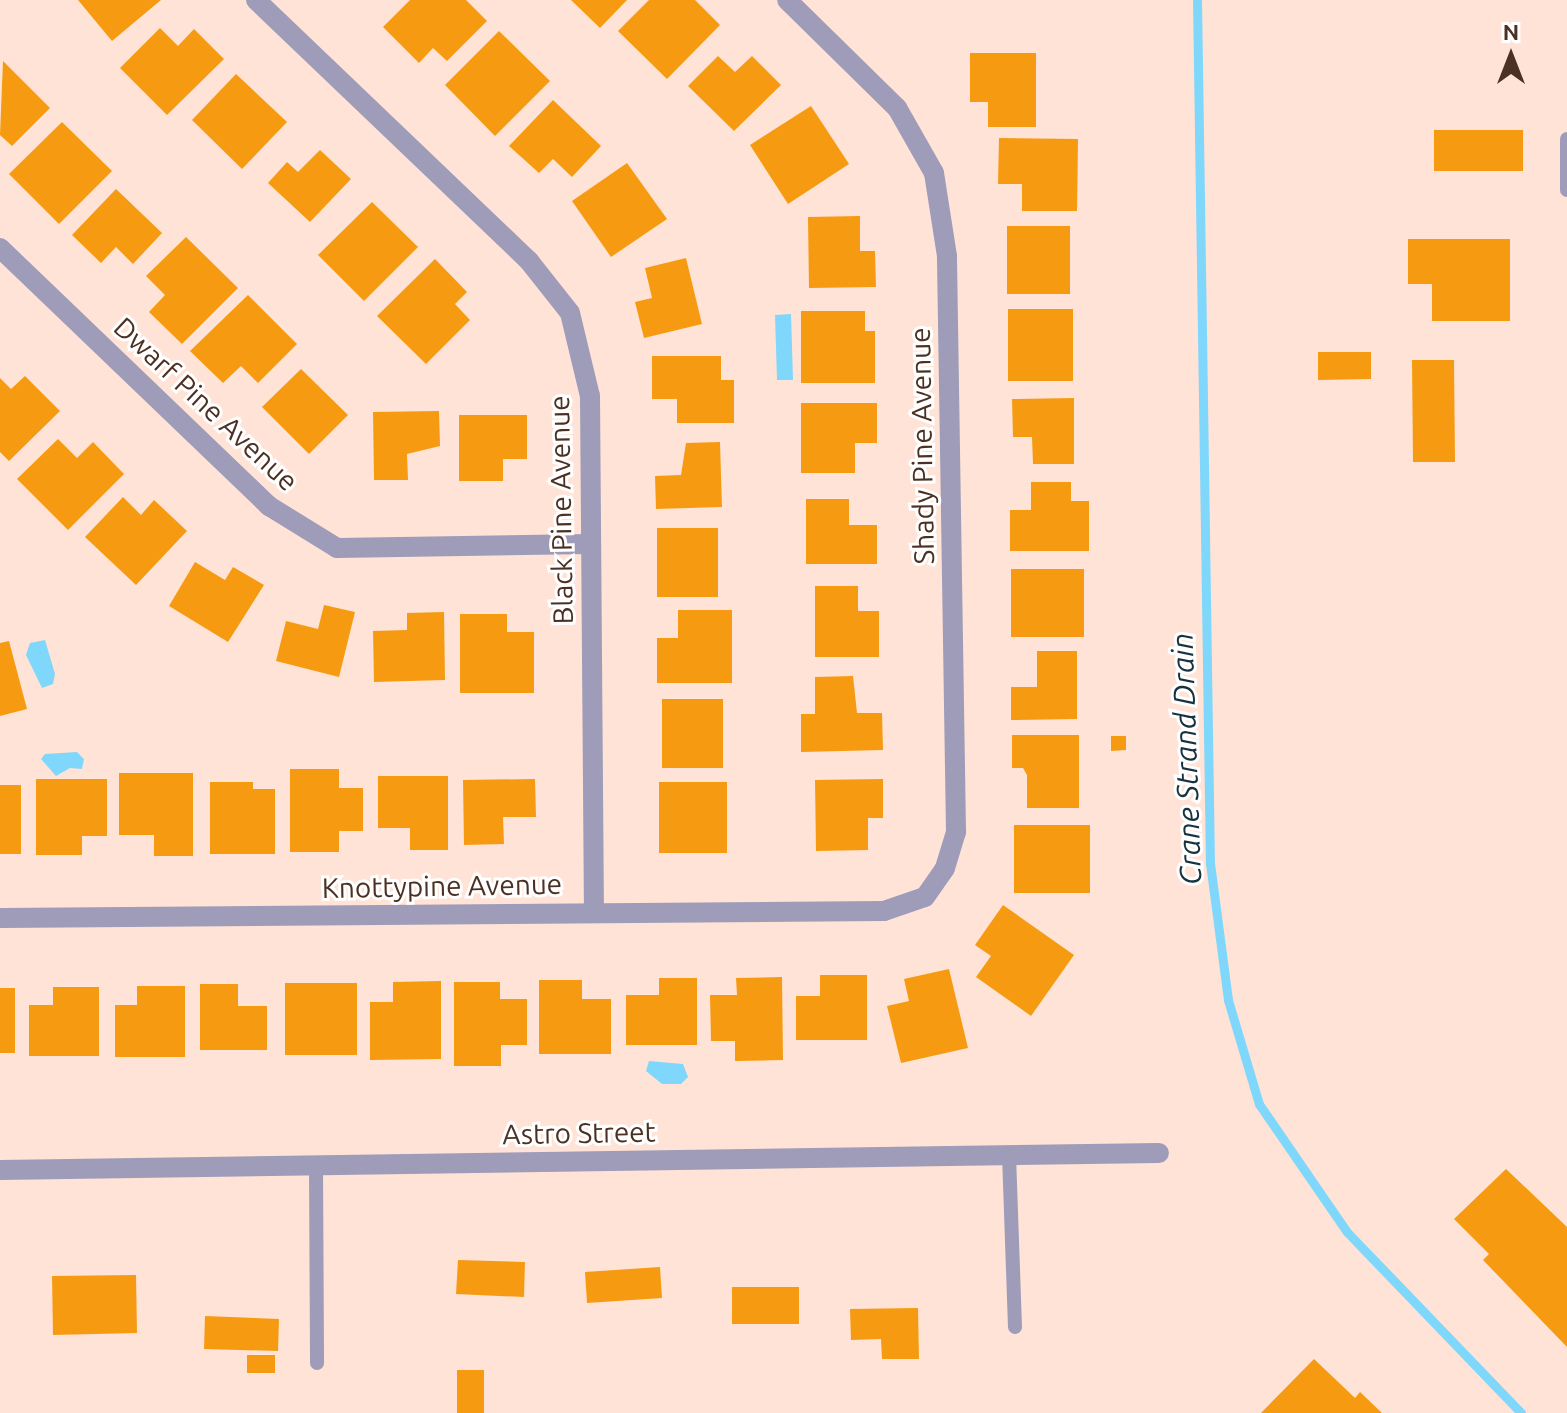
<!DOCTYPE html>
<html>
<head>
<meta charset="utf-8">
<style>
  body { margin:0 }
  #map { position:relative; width:1567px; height:1413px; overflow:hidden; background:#ffe3d6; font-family:Ubuntu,sans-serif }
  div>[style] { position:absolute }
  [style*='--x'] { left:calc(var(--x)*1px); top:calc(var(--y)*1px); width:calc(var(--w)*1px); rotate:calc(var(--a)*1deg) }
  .water>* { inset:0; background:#80d7fc }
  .stream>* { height:9px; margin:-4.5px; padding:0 4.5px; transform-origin:4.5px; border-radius:4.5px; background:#80d7fc }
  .building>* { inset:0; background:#f69b11 }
  .lane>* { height:14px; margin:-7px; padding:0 7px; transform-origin:7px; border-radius:7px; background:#9e9cb8 }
  .street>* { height:20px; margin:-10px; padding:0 10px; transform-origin:10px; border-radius:10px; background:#9e9cb8 }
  span { translate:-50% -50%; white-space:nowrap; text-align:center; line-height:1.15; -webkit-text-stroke:6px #fff; paint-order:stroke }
  .street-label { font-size:28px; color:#4b3123 }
  .water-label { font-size:30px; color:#17323e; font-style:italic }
  .north { position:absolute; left:1471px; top:16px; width:80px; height:80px; -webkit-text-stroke:6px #fff; paint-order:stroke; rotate:0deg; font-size:22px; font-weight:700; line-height:32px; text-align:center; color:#4b3123 }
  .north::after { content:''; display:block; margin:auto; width:28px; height:36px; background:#4b3123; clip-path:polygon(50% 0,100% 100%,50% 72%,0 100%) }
</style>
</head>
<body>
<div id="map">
  <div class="water">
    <div style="clip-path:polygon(791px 314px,793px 380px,777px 380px,775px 315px)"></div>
    <div style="clip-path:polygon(45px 640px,55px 674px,53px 684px,42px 688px,26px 655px,30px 643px)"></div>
    <div style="clip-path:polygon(77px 752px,84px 759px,82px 769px,70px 768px,56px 776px,41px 759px,45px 754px)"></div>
    <div style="clip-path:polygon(649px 1061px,683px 1064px,688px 1077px,681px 1084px,662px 1084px,646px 1071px)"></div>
  </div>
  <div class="stream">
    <div style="--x:1197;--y:0;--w:863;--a:89.14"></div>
    <div style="--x:1210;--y:863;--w:138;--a:82.5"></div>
    <div style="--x:1228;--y:1000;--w:109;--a:73.4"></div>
    <div style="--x:1259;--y:1104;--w:155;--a:55.5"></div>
    <div style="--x:1347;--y:1232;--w:251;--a:46.1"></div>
  </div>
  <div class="building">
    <div style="clip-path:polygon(78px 0,161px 0,112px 41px)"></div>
    <div style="clip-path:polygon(410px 0,466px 0,487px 21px,447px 61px,433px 48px,419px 63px,383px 27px)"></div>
    <div style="clip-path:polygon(571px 0,627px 0,600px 28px)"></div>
    <div style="clip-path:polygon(649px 0,695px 0,720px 25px,667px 79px,618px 31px)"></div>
    <div style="clip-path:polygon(160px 28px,178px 46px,194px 29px,224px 59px,167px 115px,120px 68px)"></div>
    <div style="clip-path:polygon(499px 31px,550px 81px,495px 136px,445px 85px)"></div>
    <div style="clip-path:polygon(970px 53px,1036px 53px,1036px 127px,988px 127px,988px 102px,970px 102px)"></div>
    <div style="clip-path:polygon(718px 56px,735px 72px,752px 56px,781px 85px,734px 131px,688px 86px)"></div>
    <div style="clip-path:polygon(3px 61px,50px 108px,12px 146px,0 135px)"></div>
    <div style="clip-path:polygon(236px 74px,287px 122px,242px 169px,192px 120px)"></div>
    <div style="clip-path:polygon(553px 100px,601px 146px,572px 177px,553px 159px,539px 173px,509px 146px)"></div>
    <div style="clip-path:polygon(811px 106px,849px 164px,788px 204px,750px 145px)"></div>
    <div style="clip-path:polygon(62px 122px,112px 171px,59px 224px,9px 174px)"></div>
    <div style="clip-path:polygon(1434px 130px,1523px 130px,1523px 171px,1434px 171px)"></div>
    <div style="clip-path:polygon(999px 138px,1078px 139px,1077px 211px,1022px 211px,1022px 184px,998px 184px)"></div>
    <div style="clip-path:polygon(320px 150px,351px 179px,310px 222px,268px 183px,287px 162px,298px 172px)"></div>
    <div style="clip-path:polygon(627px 163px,667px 219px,611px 257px,572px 201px)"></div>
    <div style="clip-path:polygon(116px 189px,162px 233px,133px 264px,116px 247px,101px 263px,72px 235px)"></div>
    <div style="clip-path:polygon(372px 202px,418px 247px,364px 301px,318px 255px)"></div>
    <div style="clip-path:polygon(860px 216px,860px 251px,875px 251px,876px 287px,809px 288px,808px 217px)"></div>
    <div style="clip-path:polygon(1007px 226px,1070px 226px,1070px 294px,1007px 294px)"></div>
    <div style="clip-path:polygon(186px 237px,238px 288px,182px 344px,149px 312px,165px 295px,146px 276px)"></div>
    <div style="clip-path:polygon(1408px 239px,1510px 239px,1510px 321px,1432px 321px,1432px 284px,1408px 284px)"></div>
    <div style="clip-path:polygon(686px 258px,702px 324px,644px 338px,635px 302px,652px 298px,645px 268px)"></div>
    <div style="clip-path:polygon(435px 259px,467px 292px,455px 304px,470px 320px,426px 364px,377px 316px)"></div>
    <div style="clip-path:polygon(248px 295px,297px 344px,258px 383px,241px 366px,223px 383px,190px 351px)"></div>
    <div style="clip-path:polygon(1008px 309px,1073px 309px,1073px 381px,1008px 381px)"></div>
    <div style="clip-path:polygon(801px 311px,865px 311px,865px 331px,875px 331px,875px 383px,801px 383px)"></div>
    <div style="clip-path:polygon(1318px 352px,1371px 352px,1371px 379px,1318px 380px)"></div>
    <div style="clip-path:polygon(652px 356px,721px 356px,721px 380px,734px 380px,734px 423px,677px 423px,677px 399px,652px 399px)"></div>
    <div style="clip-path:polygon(1412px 360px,1454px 360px,1455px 462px,1413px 462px)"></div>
    <div style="clip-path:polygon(301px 369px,348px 415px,309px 454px,262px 407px)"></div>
    <div style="clip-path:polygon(25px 376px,60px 411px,9px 461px,0 452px,0 378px,11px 389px)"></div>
    <div style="clip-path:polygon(1074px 398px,1074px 464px,1033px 464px,1032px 437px,1013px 437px,1012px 399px)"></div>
    <div style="clip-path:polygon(801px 403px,877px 403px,877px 443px,855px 443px,855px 473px,801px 473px)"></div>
    <div style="clip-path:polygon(439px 411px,440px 446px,407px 454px,408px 480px,374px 480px,373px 412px)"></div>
    <div style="clip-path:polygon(459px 415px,527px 415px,527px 459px,503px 459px,503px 481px,459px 481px)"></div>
    <div style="clip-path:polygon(58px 439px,77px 458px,93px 442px,124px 474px,68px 530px,17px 479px)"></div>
    <div style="clip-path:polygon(720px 442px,722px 507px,656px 509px,655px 476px,681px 475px,686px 443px)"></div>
    <div style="clip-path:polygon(1031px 482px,1071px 482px,1071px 501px,1089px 501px,1089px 551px,1010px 551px,1010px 510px,1031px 510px)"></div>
    <div style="clip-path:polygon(123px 497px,141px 515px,154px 500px,187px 531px,136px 585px,85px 537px)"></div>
    <div style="clip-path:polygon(806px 499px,849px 499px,849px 525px,877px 525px,877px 564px,806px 564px)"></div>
    <div style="clip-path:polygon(657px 528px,718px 528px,718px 597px,657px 597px)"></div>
    <div style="clip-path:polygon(195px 562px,225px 580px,233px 567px,264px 585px,228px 642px,169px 606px)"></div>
    <div style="clip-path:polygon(1011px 569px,1084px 569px,1084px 637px,1011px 637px)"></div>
    <div style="clip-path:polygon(815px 586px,858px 586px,858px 611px,879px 611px,879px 657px,815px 657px)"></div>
    <div style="clip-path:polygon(324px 605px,355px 612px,339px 677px,276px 661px,286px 621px,318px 629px)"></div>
    <div style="clip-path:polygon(678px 610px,732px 610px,732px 683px,657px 683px,657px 638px,678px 638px)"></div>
    <div style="clip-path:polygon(444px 612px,445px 680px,374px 682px,373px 631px,407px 630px,407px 613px)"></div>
    <div style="clip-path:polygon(460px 614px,507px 614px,507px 632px,534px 632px,534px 693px,460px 693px)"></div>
    <div style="clip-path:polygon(9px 641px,27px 709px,0 716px,0 643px)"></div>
    <div style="clip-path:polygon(1037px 651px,1077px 651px,1077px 719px,1011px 720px,1011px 687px,1037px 687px)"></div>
    <div style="clip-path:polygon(853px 676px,857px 713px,882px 713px,883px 750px,801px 752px,801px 714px,815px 714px,815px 677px)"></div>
    <div style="clip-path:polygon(662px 699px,723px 699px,723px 768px,662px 768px)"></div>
    <div style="clip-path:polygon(1012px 735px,1079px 735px,1079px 808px,1027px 808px,1027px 775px,1023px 768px,1012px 768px)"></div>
    <div style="clip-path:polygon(1111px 736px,1126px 736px,1126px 750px,1111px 751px)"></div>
    <div style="clip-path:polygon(290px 769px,339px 769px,339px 788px,363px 788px,363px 831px,339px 831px,339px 852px,290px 852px)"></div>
    <div style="clip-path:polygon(119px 773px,193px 773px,193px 856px,154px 856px,154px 835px,119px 835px)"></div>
    <div style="clip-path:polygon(378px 776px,448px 776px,448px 850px,410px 850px,410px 828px,378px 828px)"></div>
    <div style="clip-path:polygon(36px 779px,107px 779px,107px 836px,82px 836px,82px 855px,36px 855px)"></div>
    <div style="clip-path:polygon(535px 779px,536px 817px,503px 817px,504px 844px,464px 845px,463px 780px)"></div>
    <div style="clip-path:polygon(883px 779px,883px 818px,868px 818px,868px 850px,816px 851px,815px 780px)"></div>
    <div style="clip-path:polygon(210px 782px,253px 782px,253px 789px,275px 789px,275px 854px,210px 854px)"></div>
    <div style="clip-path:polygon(659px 782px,727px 782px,727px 853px,659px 853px)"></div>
    <div style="clip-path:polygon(0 785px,21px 785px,21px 854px,0 854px)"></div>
    <div style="clip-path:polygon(1014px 825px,1090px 825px,1090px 893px,1014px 893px)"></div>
    <div style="clip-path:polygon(1003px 905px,1074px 955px,1031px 1016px,976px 977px,991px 956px,975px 945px)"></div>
    <div style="clip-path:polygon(949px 969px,968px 1048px,901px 1063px,887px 1006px,909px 1001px,904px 979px)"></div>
    <div style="clip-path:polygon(820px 975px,867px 975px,867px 1040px,796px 1040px,796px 996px,820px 996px)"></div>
    <div style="clip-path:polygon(782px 977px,783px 1060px,735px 1061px,735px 1041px,711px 1041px,710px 995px,737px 995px,736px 978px)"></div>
    <div style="clip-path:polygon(659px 978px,697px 978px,697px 1045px,626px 1045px,626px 995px,659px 995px)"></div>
    <div style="clip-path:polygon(539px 980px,582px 980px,582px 999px,611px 999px,611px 1054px,539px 1054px)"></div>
    <div style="clip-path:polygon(441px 981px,441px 1059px,370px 1060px,370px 1002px,393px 1002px,393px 982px)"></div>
    <div style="clip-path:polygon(454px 982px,500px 982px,500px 999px,527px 999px,527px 1045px,501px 1045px,501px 1066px,454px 1066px)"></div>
    <div style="clip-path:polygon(285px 983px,357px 983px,357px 1055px,285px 1055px)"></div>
    <div style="clip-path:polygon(200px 984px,238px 984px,238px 1006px,267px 1006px,267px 1050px,200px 1050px)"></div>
    <div style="clip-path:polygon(137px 986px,185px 986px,185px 1057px,115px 1057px,115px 1005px,137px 1005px)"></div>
    <div style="clip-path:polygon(53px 987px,99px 987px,99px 1056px,29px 1056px,29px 1005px,53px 1005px)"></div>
    <div style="clip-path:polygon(0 988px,15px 988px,15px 1053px,0 1053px)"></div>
    <div style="clip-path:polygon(1506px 1169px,1567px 1227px,1567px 1347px,1483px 1260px,1489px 1254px,1454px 1219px)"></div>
    <div style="clip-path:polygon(458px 1260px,525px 1262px,524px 1297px,456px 1294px)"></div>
    <div style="clip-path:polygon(660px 1267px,662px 1298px,587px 1303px,585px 1272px)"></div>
    <div style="clip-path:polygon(136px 1275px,137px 1333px,53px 1335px,52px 1276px)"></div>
    <div style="clip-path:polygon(732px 1287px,799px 1287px,799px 1324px,732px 1324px)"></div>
    <div style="clip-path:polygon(918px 1308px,919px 1359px,882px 1359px,881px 1339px,851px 1340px,850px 1309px)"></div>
    <div style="clip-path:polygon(205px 1316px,279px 1319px,278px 1351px,204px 1349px)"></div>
    <div style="clip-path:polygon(247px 1355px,275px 1355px,275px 1373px,247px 1373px)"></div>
    <div style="clip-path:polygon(1314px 1359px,1355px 1398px,1360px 1392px,1382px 1413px,1261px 1413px)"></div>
    <div style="clip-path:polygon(457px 1370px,484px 1370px,484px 1413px,457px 1413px)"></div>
  </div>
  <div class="lane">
    <div style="--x:1567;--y:139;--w:51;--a:90"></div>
    <div style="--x:1009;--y:1155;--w:172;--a:88"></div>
    <div style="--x:316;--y:1165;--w:198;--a:89.7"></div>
  </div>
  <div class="street">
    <div style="--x:256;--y:0;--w:378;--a:43.7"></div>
    <div style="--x:529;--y:261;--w:66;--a:51.7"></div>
    <div style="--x:570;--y:313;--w:85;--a:76.5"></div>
    <div style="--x:590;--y:396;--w:516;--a:89.56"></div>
    <div style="--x:0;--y:248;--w:373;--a:43.8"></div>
    <div style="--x:269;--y:506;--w:80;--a:31.7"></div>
    <div style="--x:337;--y:548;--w:254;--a:-0.9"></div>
    <div style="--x:0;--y:918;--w:884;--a:-0.45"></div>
    <div style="--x:884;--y:911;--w:43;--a:-18.9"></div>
    <div style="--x:925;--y:897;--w:35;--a:-55"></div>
    <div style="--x:945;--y:868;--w:38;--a:-73"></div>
    <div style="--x:956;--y:832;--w:576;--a:-90.9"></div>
    <div style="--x:947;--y:256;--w:84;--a:-98.9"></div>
    <div style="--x:934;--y:173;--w:75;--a:-119.6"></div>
    <div style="--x:897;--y:108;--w:154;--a:-135.5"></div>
    <div style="--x:0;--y:1170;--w:1159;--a:-0.84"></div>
  </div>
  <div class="street-label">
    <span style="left:206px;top:404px;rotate:43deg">Dwarf Pine Avenue</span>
    <span style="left:922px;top:446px;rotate:-91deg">Shady Pine Avenue</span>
    <span style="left:561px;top:510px;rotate:-91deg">Black Pine Avenue</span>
    <span style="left:442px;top:886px;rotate:-1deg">Knottypine Avenue</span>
    <span style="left:579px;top:1133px;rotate:-1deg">Astro Street</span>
  </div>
  <div class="water-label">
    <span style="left:1186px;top:759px;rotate:-92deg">Crane Strand Drain</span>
  </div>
  <div class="north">N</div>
</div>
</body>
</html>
